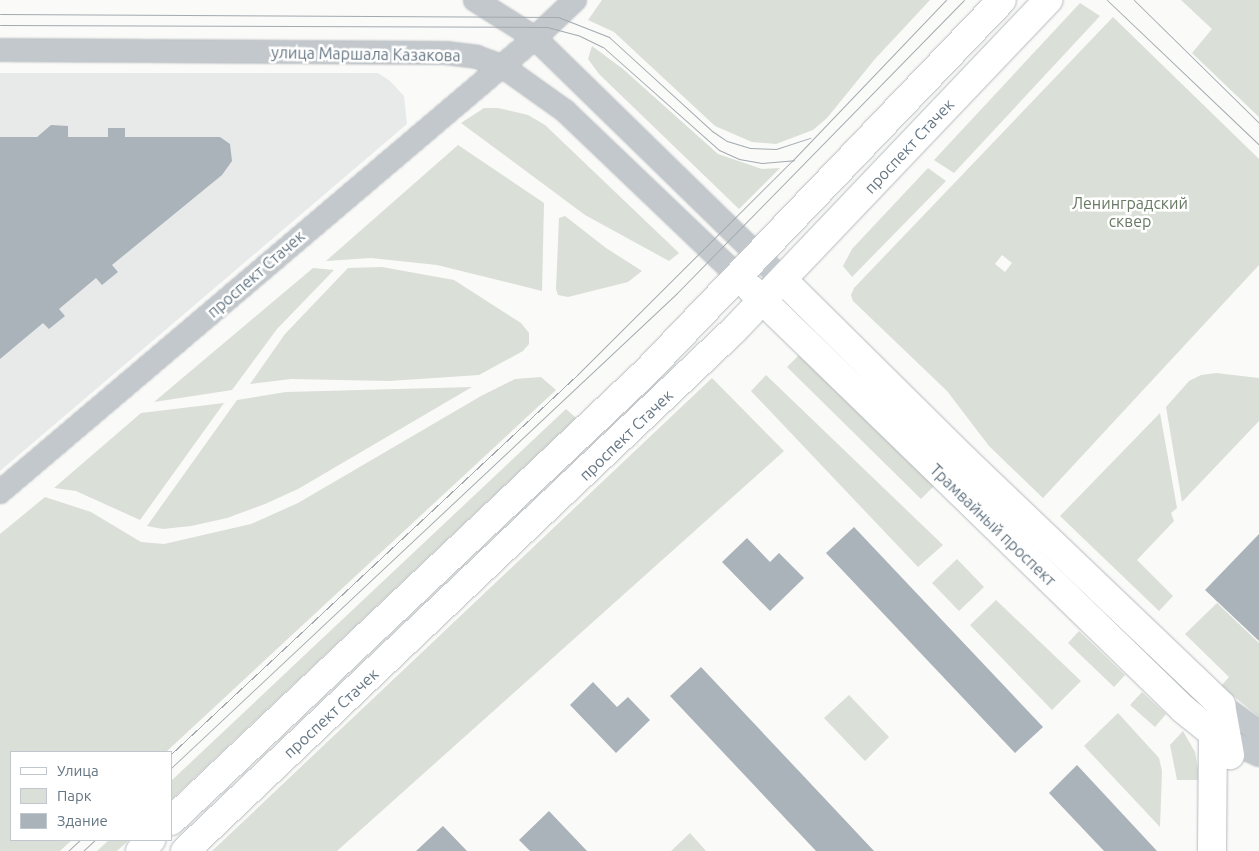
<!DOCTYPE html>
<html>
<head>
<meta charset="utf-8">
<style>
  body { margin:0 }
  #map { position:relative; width:1259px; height:851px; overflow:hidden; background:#fafaf8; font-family:Ubuntu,sans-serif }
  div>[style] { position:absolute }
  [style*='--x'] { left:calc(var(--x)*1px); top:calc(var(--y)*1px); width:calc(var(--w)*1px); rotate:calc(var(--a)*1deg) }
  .built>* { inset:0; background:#e8e9e9 }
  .green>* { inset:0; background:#dadfd7 }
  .building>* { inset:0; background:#aab3b9 }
  .roads { filter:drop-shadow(0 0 1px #b5babe) drop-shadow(0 0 1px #b5babe) }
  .minor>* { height:22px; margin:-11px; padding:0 11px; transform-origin:11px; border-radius:11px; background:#c3c8cc }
  .major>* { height:28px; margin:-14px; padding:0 14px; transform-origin:14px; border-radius:14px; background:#fff }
  .tram>* { height:1px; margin:-0.5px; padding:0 0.5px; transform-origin:0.5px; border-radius:0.5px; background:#a2aab0 }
  span { translate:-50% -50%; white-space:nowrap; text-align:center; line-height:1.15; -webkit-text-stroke:5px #fff; paint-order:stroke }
  .street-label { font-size:16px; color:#657683 }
  .park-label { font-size:16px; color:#687a64 }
  .legend { position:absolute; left:10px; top:751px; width:162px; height:90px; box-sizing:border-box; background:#fff; border:1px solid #c1c8cd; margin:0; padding:6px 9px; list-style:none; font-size:15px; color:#657683 }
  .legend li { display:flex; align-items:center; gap:10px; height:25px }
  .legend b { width:25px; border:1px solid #c1c8cd }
</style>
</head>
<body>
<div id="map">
  <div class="built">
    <div style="clip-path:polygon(0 73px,378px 73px,390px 81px,404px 96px,407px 124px,0 471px)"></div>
  </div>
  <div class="green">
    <div style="clip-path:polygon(602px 0,930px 0,875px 59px,827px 118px,813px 130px,776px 144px,752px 142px,715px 126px,614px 32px,588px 20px)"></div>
    <div style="clip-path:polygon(1181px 0,1259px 0,1259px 117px,1192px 53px,1212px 29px)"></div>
    <div style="clip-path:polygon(1080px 3px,1100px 16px,954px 173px,934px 160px)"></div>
    <div style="clip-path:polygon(evenodd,1113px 17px,1259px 159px,1259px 265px,1043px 498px,989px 446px,947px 391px,853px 301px,851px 295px,854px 288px,1113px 17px,1002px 255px,1012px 263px,1005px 272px,995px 264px,1002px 255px)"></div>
    <div style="clip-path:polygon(592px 46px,623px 69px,718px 154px,762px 169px,780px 168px,739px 209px,599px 74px,588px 59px)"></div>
    <div style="clip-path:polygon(484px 108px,498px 108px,528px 115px,545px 125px,679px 253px,669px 261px,585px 215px,461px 123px)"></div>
    <div style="clip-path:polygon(458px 145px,544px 203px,542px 291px,437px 265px,371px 258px,326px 261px)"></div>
    <div style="clip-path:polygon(928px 168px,946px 181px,852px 277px,843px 266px,852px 249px)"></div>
    <div style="clip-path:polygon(565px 216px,606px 248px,642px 271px,628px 282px,568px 297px,558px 295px,556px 289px,559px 218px)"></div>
    <div style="clip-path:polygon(382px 267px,454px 280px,521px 323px,529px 333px,529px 344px,523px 351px,479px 375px,389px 381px,291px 379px,250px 384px,285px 334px,348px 268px)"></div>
    <div style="clip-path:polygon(313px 268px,334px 270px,277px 329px,232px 390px,154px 402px)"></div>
    <div style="clip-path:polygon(799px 355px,934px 486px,921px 499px,787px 367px)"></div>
    <div style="clip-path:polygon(1216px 373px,1259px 378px,1259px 421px,1182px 502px,1166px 407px,1189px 381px,1201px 375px)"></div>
    <div style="clip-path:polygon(766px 375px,943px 545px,918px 567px,751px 391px)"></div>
    <div style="clip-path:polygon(541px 377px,556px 390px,166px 752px,11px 752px,11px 840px,72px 840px,60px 851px,0 851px,0 534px,45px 497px,91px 512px,141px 542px,164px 544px,251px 524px,298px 503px,481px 396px,515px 379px)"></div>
    <div style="clip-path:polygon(712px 378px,784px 451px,337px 851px,212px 851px)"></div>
    <div style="clip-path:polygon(472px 387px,298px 489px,265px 504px,227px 518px,191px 526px,163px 529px,147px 526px,237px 400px,286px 392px)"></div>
    <div style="clip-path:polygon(224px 403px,140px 520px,76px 491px,54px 488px,141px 413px)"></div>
    <div style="clip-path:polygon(566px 409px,576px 418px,171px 800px,171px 781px)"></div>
    <div style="clip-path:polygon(1160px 413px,1177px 508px,1171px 513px,1174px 521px,1137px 560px,1173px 596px,1159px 611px,1060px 516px)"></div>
    <div style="clip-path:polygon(957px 559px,984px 587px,959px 611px,932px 583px)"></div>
    <div style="clip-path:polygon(996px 600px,1081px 681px,1052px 710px,970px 625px)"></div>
    <div style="clip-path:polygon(1217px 603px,1259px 643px,1259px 717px,1221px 686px,1229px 677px,1185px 634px)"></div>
    <div style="clip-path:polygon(1079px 631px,1125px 675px,1114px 687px,1068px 643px)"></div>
    <div style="clip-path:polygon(1142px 692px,1166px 714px,1155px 727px,1130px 705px)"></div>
    <div style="clip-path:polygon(849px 695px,889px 737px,865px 761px,824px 718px)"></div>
    <div style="clip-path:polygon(1118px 713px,1159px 758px,1162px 771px,1160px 827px,1084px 746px)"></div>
    <div style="clip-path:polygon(1183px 731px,1195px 752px,1200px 780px,1177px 780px,1170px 745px)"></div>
    <div style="clip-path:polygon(690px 833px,706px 851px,671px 851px)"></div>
    <div style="clip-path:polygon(109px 840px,129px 840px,117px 851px,97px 851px)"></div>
  </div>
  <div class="building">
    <div style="clip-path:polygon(51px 125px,68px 126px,68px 137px,108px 137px,108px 128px,125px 128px,125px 137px,220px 137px,230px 144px,232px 161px,222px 175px,112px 265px,118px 272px,102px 285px,96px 278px,59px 309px,65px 316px,49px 329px,43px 323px,0 359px,0 137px,37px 137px)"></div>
    <div style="clip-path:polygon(854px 527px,1043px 727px,1015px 753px,826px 553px)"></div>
    <div style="clip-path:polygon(1259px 534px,1259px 641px,1205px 590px)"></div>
    <div style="clip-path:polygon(747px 538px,770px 562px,779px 553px,804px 578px,770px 611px,722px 562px)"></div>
    <div style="clip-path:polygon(701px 667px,874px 851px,816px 851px,670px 696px)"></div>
    <div style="clip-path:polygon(593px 682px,617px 707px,628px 697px,650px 720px,616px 753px,570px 705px)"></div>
    <div style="clip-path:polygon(1077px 765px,1157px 851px,1104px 851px,1049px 793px)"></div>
    <div style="clip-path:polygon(549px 811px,587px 851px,530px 851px,519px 840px)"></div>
    <div style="clip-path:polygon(443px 826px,467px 851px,416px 851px)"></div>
  </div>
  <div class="roads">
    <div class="minor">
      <div style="--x:475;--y:0;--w:71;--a:32.3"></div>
      <div style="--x:535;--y:38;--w:347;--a:44.3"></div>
      <div style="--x:0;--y:50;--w:446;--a:0.4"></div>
      <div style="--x:446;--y:53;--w:31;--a:7"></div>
      <div style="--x:477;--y:57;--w:27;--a:20"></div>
      <div style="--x:502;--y:66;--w:77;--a:35.5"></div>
      <div style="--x:565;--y:111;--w:240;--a:43.7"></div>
      <div style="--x:0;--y:492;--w:702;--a:-40.32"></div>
      <div style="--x:535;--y:38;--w:55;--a:-43.5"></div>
      <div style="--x:1259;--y:732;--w:47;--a:-144.6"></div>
      <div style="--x:1221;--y:705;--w:29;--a:106"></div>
      <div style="--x:1213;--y:733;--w:51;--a:25.6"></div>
    </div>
    <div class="major">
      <div style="--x:783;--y:280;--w:255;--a:44.7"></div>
      <div style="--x:964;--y:459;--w:356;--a:43.7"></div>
      <div style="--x:1221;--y:705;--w:51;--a:79.8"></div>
      <div style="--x:751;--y:289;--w:603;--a:44.19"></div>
      <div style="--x:1183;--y:709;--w:38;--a:39"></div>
      <div style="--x:1213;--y:733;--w:118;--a:90.5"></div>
      <div style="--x:171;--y:821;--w:655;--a:-43.39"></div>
      <div style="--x:647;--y:371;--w:513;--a:-46.26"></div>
      <div style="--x:140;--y:851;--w:16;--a:-45"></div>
      <div style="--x:185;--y:851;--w:757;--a:-43.5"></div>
      <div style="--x:734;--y:330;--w:456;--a:-46.4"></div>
    </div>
  </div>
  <div class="tram">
    <div style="--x:1107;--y:0;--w:210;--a:43.6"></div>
    <div style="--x:1134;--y:0;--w:175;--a:44.5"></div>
    <div style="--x:0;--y:14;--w:558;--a:0.31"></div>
    <div style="--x:558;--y:17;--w:55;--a:21.4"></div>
    <div style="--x:609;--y:37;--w:139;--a:42.4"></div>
    <div style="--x:712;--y:131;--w:18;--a:34"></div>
    <div style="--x:727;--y:141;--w:24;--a:17"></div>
    <div style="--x:750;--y:148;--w:26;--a:2"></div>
    <div style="--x:776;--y:149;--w:36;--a:-18"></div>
    <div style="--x:0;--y:25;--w:547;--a:0.21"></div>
    <div style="--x:547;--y:27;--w:34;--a:15"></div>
    <div style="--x:580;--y:36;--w:25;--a:26"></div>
    <div style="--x:603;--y:47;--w:155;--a:41.6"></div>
    <div style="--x:719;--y:150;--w:22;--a:24"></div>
    <div style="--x:739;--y:159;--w:23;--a:10"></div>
    <div style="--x:762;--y:163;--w:32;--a:-5"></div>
    <div style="--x:171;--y:754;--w:555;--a:-43.03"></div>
    <div style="--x:577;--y:375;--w:303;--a:-44.9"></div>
    <div style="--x:792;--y:161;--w:223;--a:-46.3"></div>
    <div style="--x:171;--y:768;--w:694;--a:-43.19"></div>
    <div style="--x:677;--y:293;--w:410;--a:-45.6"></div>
    <div style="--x:68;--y:851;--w:16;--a:-43"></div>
    <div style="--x:83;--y:851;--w:16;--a:-43"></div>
  </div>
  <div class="street-label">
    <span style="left:366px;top:54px;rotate:1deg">улица Маршала Казакова</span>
    <span style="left:909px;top:146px;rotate:-47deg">проспект Стачек</span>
    <span style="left:256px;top:274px;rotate:-41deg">проспект Стачек</span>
    <span style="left:626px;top:435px;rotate:-44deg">проспект Стачек</span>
    <span style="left:993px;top:525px;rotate:44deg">Трамвайный проспект</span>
    <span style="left:331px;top:713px;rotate:-43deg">проспект Стачек</span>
  </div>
  <div class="park-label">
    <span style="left:1130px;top:212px">Ленинградский<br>сквер</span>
  </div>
  <ul class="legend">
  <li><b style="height:6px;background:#fff"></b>Улица</li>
  <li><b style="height:14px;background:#dadfd7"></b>Парк</li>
  <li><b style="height:14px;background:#aab3b9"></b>Здание</li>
  </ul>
</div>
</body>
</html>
